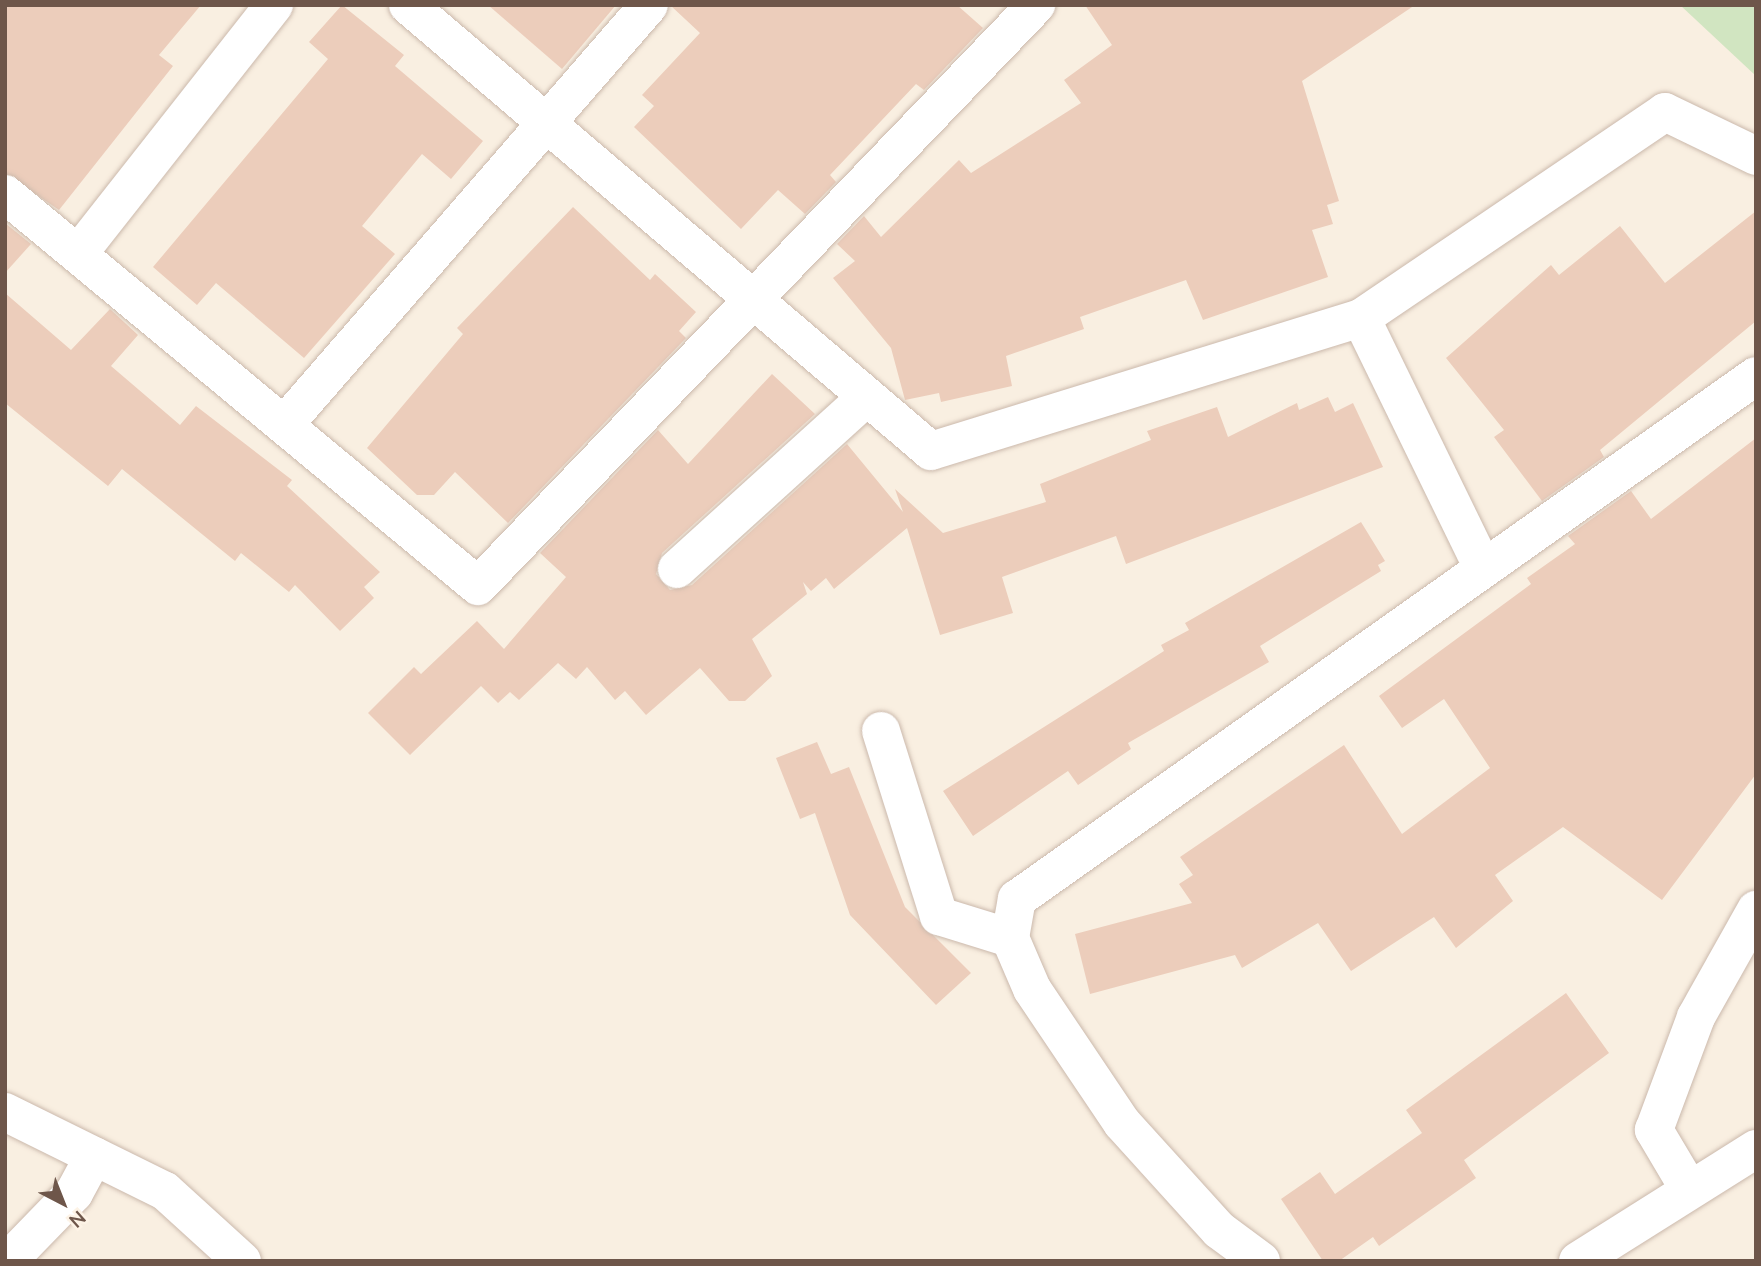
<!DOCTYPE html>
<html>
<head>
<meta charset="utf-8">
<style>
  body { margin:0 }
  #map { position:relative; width:1761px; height:1266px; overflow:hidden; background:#f9efe1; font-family:"Nunito Sans",sans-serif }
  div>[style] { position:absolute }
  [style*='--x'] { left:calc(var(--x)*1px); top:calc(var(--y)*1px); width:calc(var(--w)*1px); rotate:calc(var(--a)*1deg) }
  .green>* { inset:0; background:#d1e5c1 }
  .building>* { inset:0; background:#eccdbb }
  .roads { filter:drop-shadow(0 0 2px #cbb9ac) drop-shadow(0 0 2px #cbb9ac) }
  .street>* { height:38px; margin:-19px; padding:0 19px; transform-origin:19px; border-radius:19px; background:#fff }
  .secondary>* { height:38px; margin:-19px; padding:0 19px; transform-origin:19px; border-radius:19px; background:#fff }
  span { translate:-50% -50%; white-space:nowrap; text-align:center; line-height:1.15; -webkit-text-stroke:6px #fdf3e6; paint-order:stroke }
  .frame { position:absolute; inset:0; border:7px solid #6e564a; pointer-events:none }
  .north { position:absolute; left:28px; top:1168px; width:70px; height:70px; -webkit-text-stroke:5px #fdf3e6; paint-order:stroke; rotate:138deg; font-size:19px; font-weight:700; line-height:28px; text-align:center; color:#6e564a }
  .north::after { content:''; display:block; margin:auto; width:24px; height:32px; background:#6e564a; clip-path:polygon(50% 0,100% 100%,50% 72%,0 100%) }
</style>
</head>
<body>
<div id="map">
  <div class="green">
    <div style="clip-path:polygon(1680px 5px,1756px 5px,1756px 76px)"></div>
  </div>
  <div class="building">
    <div style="clip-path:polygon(5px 5px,201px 5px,159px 55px,173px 66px,59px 210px,5px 173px)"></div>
    <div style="clip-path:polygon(342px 5px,404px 55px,395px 66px,483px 141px,451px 179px,422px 154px,362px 226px,395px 254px,304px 358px,216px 283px,197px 305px,153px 267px,328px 59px,309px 42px)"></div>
    <div style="clip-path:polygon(488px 5px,616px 5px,562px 69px)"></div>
    <div style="clip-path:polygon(670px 5px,957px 5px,983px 28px,924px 90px,916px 84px,830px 175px,836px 182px,805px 214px,778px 190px,741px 229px,634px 127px,654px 106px,642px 95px,700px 33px)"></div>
    <div style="clip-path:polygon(1085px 5px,1415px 5px,1302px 81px,1339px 201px,1327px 205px,1333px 224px,1312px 230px,1328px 277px,1203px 320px,1186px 280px,1080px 317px,1084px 329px,1006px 356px,1012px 386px,941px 402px,939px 393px,905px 400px,891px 348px,833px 278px,855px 261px,837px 244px,864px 216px,881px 237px,959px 160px,971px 173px,1081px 103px,1064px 80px,1112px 45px)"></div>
    <div style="clip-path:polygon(573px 207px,650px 280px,655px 274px,696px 312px,679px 331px,686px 338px,508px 523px,455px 472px,434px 495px,417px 495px,367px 448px,463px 334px,457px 328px)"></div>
    <div style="clip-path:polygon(1756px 211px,1756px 321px,1600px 450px,1604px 457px,1542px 501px,1494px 437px,1504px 430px,1446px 358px,1551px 265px,1559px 275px,1620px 226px,1665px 283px)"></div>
    <div style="clip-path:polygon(5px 223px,31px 244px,5px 273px)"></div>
    <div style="clip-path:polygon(5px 293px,71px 350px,110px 309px,138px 335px,111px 366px,180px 425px,196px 406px,292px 480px,287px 486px,380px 572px,364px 587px,374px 598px,340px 631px,295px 585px,289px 592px,241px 553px,235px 561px,122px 469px,108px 486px,47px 437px,5px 403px)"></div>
    <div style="clip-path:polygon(772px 374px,815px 414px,662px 553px,656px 574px,670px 590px,692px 585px,847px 444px,903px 512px,895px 489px,943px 533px,1046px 502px,1040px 484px,1151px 440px,1147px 431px,1217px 407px,1228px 437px,1297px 403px,1299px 410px,1328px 397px,1335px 412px,1353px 403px,1383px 467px,1126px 564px,1116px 536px,1002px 577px,1013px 613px,940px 635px,907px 528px,834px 589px,826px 578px,811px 591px,803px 582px,807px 594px,752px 639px,772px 676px,745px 701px,729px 701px,700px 668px,646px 715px,625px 691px,615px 700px,587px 667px,576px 679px,558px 663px,519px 700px,510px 692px,498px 703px,481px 686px,410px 755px,368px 713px,414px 667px,421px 674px,477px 621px,504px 649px,566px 577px,540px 553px,658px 430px,688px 464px)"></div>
    <div style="clip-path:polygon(1756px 438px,1756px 774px,1662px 900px,1563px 827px,1495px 875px,1513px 901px,1456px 948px,1434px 917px,1351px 971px,1318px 923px,1242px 968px,1235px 955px,1090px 994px,1075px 934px,1192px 903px,1179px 884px,1193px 875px,1180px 857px,1344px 745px,1402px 834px,1490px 768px,1444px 699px,1402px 728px,1379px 696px,1531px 584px,1527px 578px,1575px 544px,1568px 536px,1631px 491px,1651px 519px)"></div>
    <div style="clip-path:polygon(1361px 522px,1385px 561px,1378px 565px,1381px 571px,1260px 646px,1269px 662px,1128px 743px,1131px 749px,1078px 785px,1068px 771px,973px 836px,943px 791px,1164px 651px,1161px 645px,1189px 630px,1185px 623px)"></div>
    <div style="clip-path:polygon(817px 742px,831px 774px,849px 767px,905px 907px,971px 973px,936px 1005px,850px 915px,815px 813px,800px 819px,776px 758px)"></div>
    <div style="clip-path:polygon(1566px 993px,1609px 1053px,1464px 1160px,1476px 1178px,1379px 1246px,1373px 1237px,1339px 1261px,1323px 1261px,1281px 1199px,1320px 1172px,1335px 1194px,1422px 1133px,1406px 1110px)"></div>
  </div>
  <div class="roads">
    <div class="street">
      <div style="--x:408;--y:5;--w:687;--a:40.46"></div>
      <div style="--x:931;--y:451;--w:450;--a:-17.2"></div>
      <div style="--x:1361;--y:318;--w:367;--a:-34.1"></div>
      <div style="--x:1665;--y:112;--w:101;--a:25.8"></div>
      <div style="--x:5;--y:194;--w:614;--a:39.65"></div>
      <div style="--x:478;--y:586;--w:806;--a:-46.16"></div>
      <div style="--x:78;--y:254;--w:317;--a:-51.8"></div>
      <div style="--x:1361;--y:318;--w:278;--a:64"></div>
      <div style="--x:284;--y:425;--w:556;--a:-49.01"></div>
      <div style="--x:677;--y:569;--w:256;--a:-42.2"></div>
      <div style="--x:881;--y:731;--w:194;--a:72.6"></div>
      <div style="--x:939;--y:916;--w:74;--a:17.2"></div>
      <div style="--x:1689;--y:1189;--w:69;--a:-120.7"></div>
      <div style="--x:1654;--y:1130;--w:121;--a:-69.6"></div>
      <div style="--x:1696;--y:1017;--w:123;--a:-60.7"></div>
      <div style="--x:8;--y:1261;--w:95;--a:-45.9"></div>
      <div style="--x:74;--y:1193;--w:42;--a:-61.6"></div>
      <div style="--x:1261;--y:1261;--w:52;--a:-143.6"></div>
      <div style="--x:1219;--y:1230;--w:144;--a:-132.2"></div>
      <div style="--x:1122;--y:1123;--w:161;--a:-123.9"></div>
      <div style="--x:1032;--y:989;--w:56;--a:-113.3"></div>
      <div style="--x:1010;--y:938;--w:40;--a:-80"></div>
      <div style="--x:1017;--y:899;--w:905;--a:-35.29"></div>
    </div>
    <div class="secondary">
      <div style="--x:5;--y:1112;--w:178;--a:26.3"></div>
      <div style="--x:165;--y:1191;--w:104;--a:42.3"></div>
      <div style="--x:1578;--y:1261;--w:210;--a:-32.2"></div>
    </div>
  </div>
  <div class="frame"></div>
  <div class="north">N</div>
</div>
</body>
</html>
